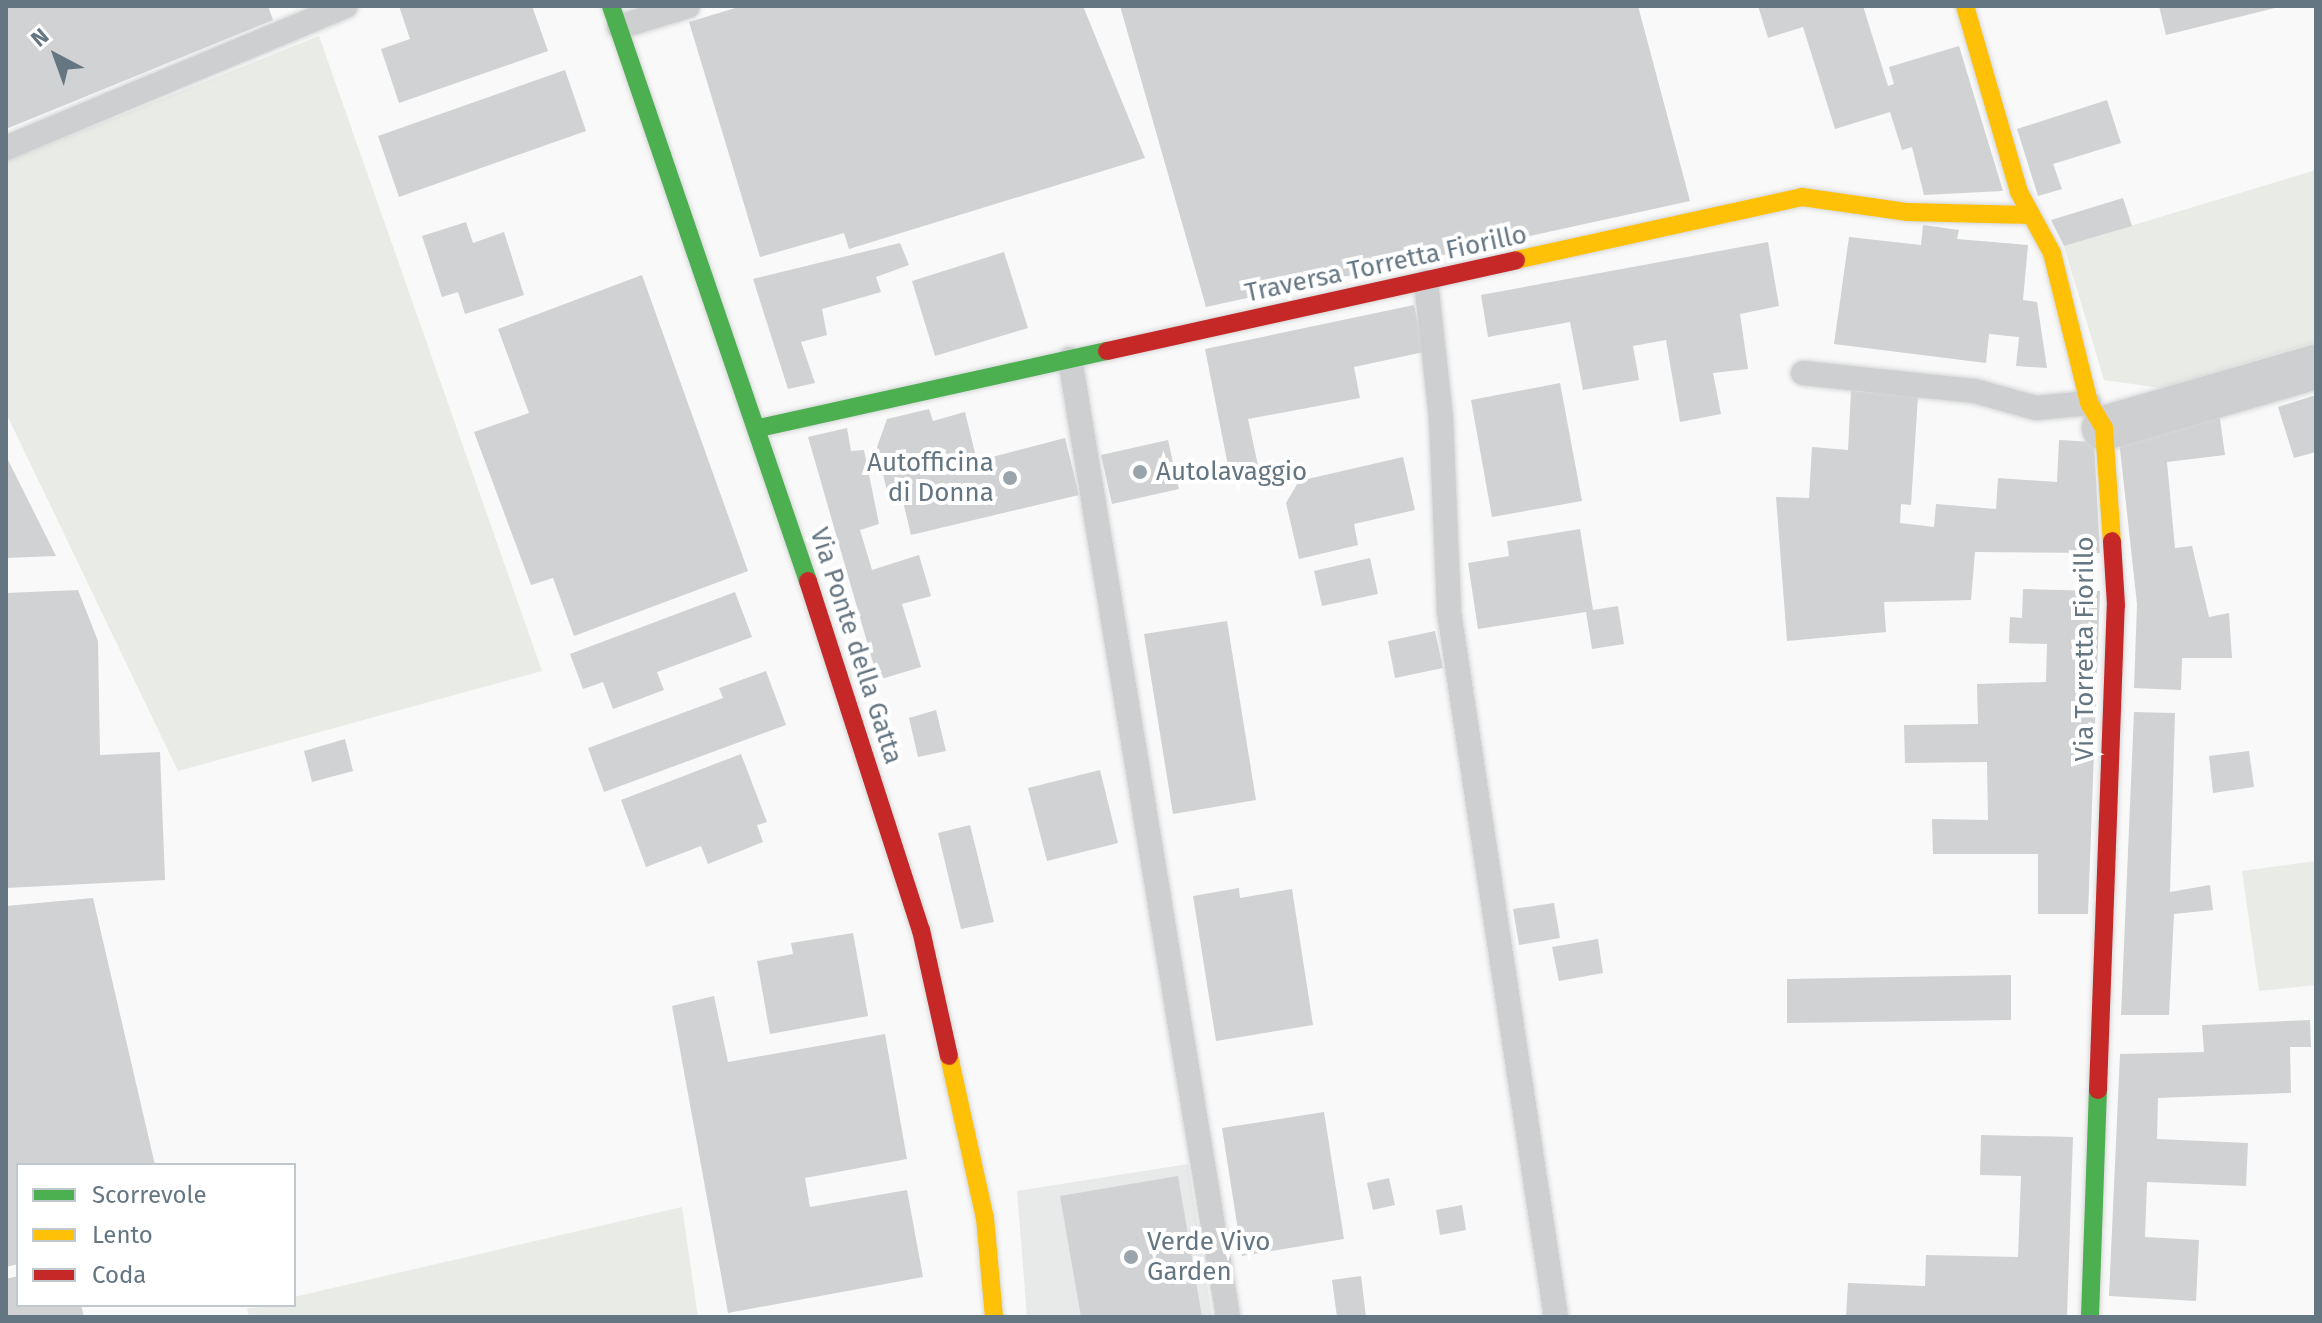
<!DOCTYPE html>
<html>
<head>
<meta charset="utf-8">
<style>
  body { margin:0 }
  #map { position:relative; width:2322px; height:1323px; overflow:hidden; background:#f9f9f9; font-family:"Fira Sans",sans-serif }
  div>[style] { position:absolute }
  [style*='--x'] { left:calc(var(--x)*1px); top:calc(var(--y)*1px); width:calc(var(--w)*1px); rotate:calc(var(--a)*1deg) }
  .built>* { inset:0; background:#e8e9e9 }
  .green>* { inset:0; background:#e8ebe6 }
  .building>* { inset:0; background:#d0d2d3 }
  .roads { filter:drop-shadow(0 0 2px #d5d6d7) drop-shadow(0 0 2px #d5d6d7) }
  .lane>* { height:24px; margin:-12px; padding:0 12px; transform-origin:12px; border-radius:12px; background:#cecfd0 }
  .street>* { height:44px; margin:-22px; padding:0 22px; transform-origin:22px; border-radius:22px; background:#cecfd0 }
  .fast>* { height:18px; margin:-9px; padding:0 9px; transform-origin:9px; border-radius:9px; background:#4caf50 }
  .slow>* { height:18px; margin:-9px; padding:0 9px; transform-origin:9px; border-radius:9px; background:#ffc107 }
  .jam>* { height:18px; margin:-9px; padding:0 9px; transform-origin:9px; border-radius:9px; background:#c62828 }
  .dots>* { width:22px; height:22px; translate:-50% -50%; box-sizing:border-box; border:4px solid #fff; border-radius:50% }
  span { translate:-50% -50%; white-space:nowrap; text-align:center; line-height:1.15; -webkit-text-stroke:8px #fff; paint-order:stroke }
  .street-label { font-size:26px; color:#657683 }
  .poi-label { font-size:26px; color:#657683 }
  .right { translate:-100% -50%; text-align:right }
  .left { translate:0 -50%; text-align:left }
  .frame { position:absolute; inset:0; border:8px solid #657683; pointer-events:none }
  .legend { position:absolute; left:16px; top:1163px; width:280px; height:144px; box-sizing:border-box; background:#fff; border:2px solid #c1c8cd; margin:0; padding:10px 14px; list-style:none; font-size:24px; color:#657683 }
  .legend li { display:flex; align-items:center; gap:16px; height:40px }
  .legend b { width:40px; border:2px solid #c1c8cd }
  .north { position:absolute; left:16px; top:16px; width:80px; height:80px; -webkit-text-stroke:6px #fff; paint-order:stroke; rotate:319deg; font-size:22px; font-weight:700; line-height:32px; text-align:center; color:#657683 }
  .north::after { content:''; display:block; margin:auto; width:28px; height:36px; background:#657683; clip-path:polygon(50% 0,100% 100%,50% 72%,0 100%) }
</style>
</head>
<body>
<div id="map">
  <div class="built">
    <div style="clip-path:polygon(1188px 1164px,1212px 1317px,1027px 1317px,1017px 1191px)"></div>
  </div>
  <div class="green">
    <div style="clip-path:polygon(319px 36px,542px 671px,178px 771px,6px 413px,6px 161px)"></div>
    <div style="clip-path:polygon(2316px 170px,2316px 342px,2161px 388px,2104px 380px,2064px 246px)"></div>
    <div style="clip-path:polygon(2316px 861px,2316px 985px,2259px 991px,2242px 871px)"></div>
    <div style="clip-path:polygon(682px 1207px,698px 1317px,249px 1317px,247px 1308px,294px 1305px,294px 1297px)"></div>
  </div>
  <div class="building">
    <div style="clip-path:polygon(6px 6px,268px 6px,273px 20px,6px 129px)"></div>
    <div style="clip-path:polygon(399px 6px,532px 6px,548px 51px,399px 103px,381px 49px,410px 39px)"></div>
    <div style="clip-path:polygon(742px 6px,1083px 6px,1145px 158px,849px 249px,844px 233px,760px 257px,689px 22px)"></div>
    <div style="clip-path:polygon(1120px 6px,1638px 6px,1690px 201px,1206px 307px)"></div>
    <div style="clip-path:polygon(1758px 6px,1863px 6px,1888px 86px,1894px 84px,1889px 67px,1959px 46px,2003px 191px,1924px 195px,1912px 147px,1902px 150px,1890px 112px,1835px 129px,1803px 27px,1768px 38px)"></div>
    <div style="clip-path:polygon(2159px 6px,2279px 6px,2279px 7px,2166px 35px)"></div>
    <div style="clip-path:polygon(565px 70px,586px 131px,399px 197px,378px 136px)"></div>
    <div style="clip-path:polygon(2107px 100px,2121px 143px,2053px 164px,2062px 189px,2038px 196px,2017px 129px)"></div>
    <div style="clip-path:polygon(2123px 198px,2132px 226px,2064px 246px,2051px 220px)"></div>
    <div style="clip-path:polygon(466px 222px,473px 243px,504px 232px,524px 295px,465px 314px,458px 292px,442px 297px,422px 236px)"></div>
    <div style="clip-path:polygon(1923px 225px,1959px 230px,1957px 239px,2028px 245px,2023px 300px,2037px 302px,2047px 368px,2016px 366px,2019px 337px,1989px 334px,1986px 363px,1834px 344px,1849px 237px,1921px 245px)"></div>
    <div style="clip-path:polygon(1768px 242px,1779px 306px,1740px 314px,1748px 369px,1713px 373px,1721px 414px,1680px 422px,1666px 340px,1633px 346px,1639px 380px,1583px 390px,1570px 322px,1488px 337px,1481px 295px)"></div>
    <div style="clip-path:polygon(900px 243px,909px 265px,876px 277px,881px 292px,822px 309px,827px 335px,801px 342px,815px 383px,788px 389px,753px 279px)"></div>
    <div style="clip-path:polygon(1004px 252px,1028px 328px,935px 356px,912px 281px)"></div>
    <div style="clip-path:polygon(642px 275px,748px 571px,574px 636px,553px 578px,531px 585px,474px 432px,529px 413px,498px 329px)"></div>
    <div style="clip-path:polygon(1414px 305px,1424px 352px,1354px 367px,1360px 398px,1248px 419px,1259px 470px,1230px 476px,1205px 349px)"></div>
    <div style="clip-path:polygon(1560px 383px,1582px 501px,1492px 517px,1471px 400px)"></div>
    <div style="clip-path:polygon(1851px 391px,1918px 396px,1911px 505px,1901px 504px,1900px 523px,1934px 527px,1936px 504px,1996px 509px,1998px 478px,2057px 482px,2059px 440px,2094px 442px,2100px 553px,1975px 552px,1971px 600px,1884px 602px,1886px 632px,1787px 641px,1776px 497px,1809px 498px,1812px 447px,1848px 450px)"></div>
    <div style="clip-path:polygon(2316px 395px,2316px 452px,2294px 458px,2278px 407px)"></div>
    <div style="clip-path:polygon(929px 409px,933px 421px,965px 412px,977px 461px,1065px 438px,1079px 495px,911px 535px,901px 493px,888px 496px,877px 447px,887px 419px)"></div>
    <div style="clip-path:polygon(2219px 412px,2225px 455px,2167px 462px,2175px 548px,2192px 546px,2209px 617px,2229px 613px,2232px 658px,2182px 658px,2181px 690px,2134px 688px,2137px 604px,2119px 440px)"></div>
    <div style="clip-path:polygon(847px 428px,851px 451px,864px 450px,879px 524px,860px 530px,872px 570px,919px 555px,931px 596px,902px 604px,921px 667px,878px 680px,808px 437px)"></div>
    <div style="clip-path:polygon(1168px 440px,1179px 489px,1112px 504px,1101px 455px)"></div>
    <div style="clip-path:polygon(6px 456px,56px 556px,6px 558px)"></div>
    <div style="clip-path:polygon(1403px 457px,1415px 510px,1354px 524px,1358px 545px,1299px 559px,1286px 503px,1299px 481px)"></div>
    <div style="clip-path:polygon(1580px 529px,1593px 610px,1618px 606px,1624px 644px,1592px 649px,1586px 612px,1478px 629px,1468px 563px,1509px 556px,1507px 541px)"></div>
    <div style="clip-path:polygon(1370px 558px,1378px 594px,1322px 606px,1314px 571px)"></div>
    <div style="clip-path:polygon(2023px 589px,2100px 591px,2088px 914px,2038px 914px,2038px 854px,1933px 854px,1932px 819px,1988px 820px,1987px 762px,1905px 763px,1904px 725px,1978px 724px,1977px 684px,2046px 682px,2047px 644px,2009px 643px,2010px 617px,2022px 618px)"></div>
    <div style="clip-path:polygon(78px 590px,98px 641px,100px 755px,160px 752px,165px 880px,6px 888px,6px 593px)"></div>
    <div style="clip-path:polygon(735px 592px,752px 637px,657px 672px,664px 690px,613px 709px,603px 682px,583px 689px,570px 654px)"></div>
    <div style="clip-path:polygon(1227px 621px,1256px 800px,1173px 814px,1144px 634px)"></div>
    <div style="clip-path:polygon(1435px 631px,1443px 668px,1395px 678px,1388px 641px)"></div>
    <div style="clip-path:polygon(766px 671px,786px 725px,604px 792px,588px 748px,723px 698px,719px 688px)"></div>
    <div style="clip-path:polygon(936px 710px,946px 751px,918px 757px,909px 718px)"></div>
    <div style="clip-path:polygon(2134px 712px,2175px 713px,2170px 892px,2210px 885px,2213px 910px,2174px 914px,2169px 1015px,2121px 1015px)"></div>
    <div style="clip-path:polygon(345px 739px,353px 771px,312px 782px,304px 751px)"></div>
    <div style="clip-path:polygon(2249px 751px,2254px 787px,2213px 793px,2209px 756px)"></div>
    <div style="clip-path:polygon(741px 754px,767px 822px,757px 825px,763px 842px,708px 864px,701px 846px,646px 867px,621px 800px)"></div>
    <div style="clip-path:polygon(1100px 770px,1118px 843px,1047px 861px,1028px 788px)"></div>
    <div style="clip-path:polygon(970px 825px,994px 922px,961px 929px,938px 833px)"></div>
    <div style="clip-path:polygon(1239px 888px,1240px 898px,1292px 889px,1313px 1025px,1216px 1041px,1193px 896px)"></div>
    <div style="clip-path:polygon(93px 898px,155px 1165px,18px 1165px,18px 1264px,6px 1267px,6px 906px)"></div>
    <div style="clip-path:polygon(1554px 903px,1560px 938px,1519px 945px,1513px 909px)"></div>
    <div style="clip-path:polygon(853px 933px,868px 1016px,770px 1034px,757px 961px,793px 954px,791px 943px)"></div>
    <div style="clip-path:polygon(1598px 939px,1603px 973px,1559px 981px,1552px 947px)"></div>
    <div style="clip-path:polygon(2011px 975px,2011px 1020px,1787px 1023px,1787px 979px)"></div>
    <div style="clip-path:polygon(714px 996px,728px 1062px,885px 1034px,907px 1159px,805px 1178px,810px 1207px,907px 1190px,923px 1277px,728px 1313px,672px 1006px)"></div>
    <div style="clip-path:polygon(2310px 1020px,2311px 1047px,2290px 1047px,2291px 1093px,2158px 1098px,2157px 1139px,2248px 1143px,2246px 1186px,2147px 1182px,2145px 1237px,2199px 1240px,2196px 1301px,2109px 1296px,2120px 1054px,2204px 1052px,2202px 1025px)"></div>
    <div style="clip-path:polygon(1324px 1112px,1344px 1239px,1242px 1256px,1222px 1128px)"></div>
    <div style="clip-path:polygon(1981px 1135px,2073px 1137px,2067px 1317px,1846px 1317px,1848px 1283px,1925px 1286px,1926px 1255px,2018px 1257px,2021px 1176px,1980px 1175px)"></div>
    <div style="clip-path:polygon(1178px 1176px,1202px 1317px,1081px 1317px,1060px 1196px)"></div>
    <div style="clip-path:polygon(1389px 1178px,1395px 1205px,1373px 1210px,1367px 1183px)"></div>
    <div style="clip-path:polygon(1462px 1205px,1466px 1230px,1440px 1235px,1436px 1210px)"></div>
    <div style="clip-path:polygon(18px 1276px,18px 1305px,81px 1305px,84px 1317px,6px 1317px,6px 1279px)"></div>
    <div style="clip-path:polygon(1361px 1276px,1366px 1317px,1337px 1317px,1332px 1280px)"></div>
  </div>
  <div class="roads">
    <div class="lane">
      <div style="--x:619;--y:27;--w:72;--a:-16.9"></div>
      <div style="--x:6;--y:148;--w:368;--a:-22.7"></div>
      <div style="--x:1426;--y:282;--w:137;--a:83.7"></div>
      <div style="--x:1441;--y:418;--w:194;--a:87.6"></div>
      <div style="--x:1449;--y:612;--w:713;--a:81.37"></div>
      <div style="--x:1070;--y:359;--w:971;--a:80.63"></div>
      <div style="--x:1803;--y:373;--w:173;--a:6"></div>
      <div style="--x:1975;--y:391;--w:63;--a:15.6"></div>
      <div style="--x:2036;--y:408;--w:53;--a:-5.4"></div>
    </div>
    <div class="street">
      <div style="--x:2104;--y:428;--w:221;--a:-16.1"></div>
    </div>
    <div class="fast">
      <div style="--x:611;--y:6;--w:608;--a:71.09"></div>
      <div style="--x:759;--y:428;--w:356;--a:-12.5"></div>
      <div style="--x:2090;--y:1317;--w:227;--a:-88"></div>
    </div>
    <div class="slow">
      <div style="--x:1965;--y:6;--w:194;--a:73.8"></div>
      <div style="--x:2019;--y:192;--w:69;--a:61.6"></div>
      <div style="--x:2052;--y:253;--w:154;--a:76.1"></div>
      <div style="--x:2089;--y:403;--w:29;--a:59"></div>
      <div style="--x:2104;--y:428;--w:113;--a:86"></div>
      <div style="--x:1516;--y:260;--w:293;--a:-12.4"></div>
      <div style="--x:1802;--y:197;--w:107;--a:8.1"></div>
      <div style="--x:1908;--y:212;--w:120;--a:1.4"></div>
      <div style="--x:949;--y:1056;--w:166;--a:77.5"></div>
      <div style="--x:985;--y:1218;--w:99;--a:84.8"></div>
    </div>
    <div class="jam">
      <div style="--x:1107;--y:351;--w:419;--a:-12.5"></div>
      <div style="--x:808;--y:581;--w:367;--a:72.1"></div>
      <div style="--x:921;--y:930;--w:129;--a:77.5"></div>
      <div style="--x:2098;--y:1090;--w:485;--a:-87.9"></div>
      <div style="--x:2116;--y:605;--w:64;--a:-93.6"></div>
    </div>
  </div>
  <div class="dots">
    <div style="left:1140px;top:472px;background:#99a4ac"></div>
    <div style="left:1010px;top:478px;background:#99a4ac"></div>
    <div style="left:1131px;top:1257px;background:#99a4ac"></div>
  </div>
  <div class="street-label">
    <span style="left:1386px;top:264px;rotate:-12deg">Traversa Torretta Fiorillo</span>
    <span style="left:856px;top:646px;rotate:72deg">Via Ponte della Gatta</span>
    <span style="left:2085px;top:649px;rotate:-90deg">Via Torretta Fiorillo</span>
  </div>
  <div class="poi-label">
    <span class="right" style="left:994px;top:478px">Autofficina<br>di Donna</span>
    <span class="left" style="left:1156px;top:472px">Autolavaggio</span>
    <span class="left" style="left:1147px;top:1257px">Verde Vivo<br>Garden</span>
  </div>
  <div class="frame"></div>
  <ul class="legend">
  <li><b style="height:10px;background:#4caf50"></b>Scorrevole</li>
  <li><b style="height:10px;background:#ffc107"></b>Lento</li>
  <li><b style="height:10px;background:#c62828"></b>Coda</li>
  </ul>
  <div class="north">N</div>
</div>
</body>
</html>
